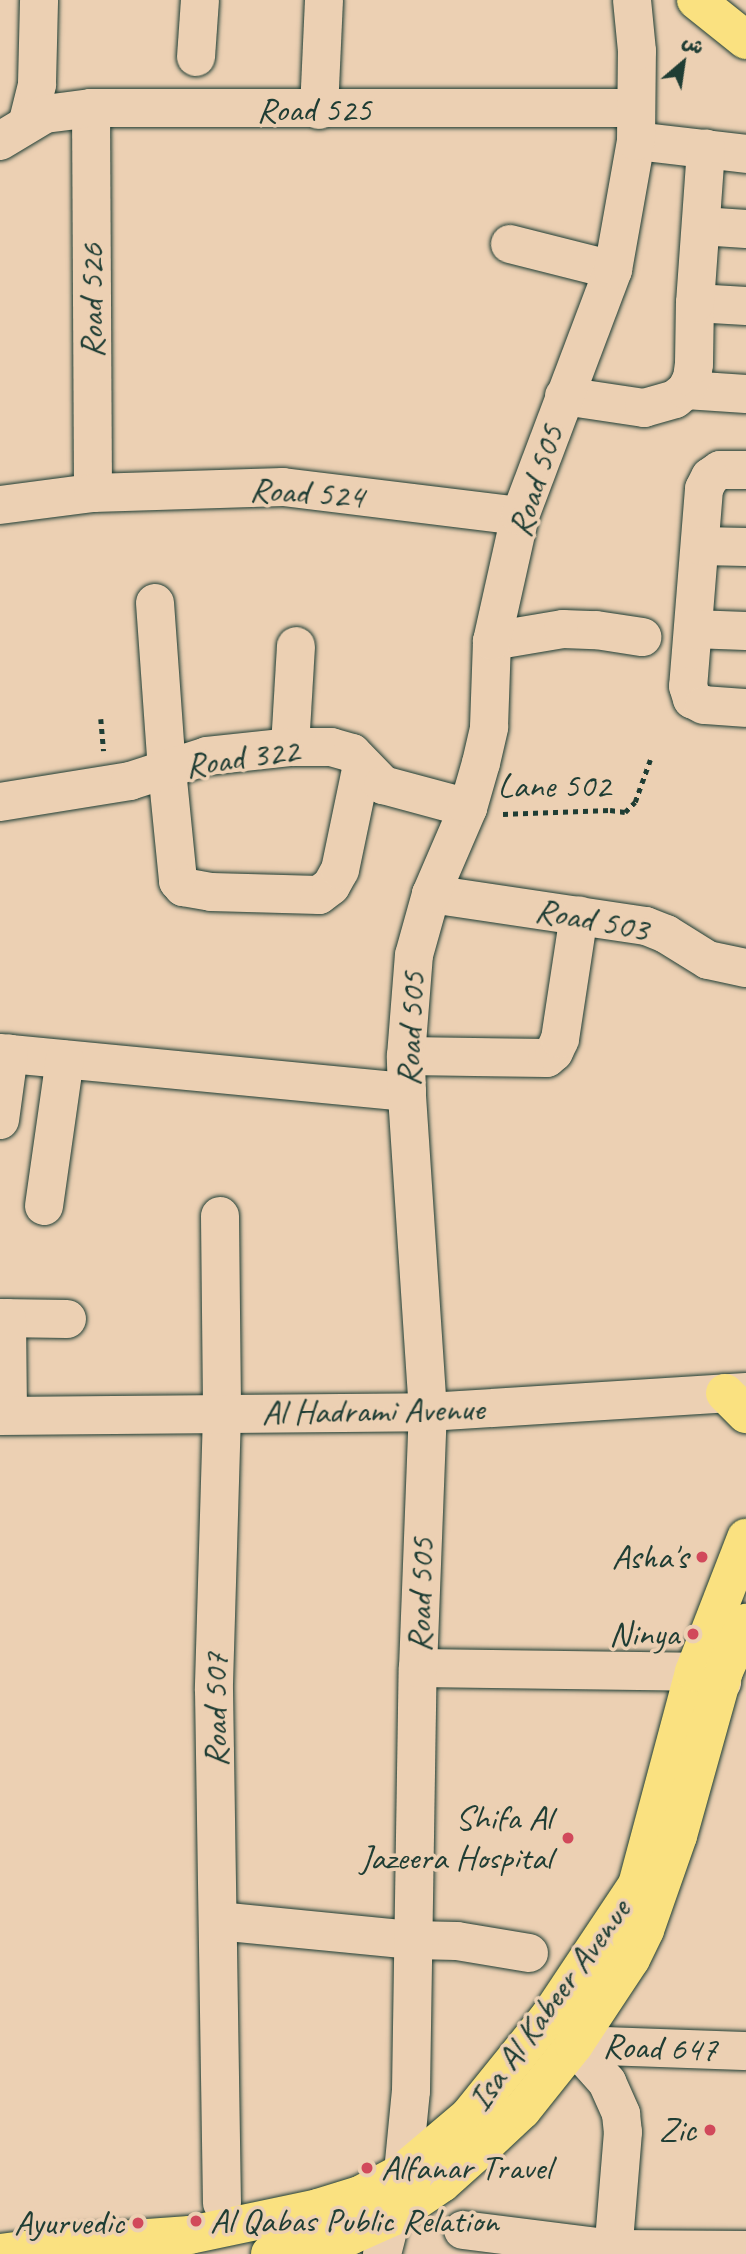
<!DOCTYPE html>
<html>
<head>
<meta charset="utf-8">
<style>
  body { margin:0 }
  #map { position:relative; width:746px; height:2254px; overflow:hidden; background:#ecd0b3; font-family:Caveat,"Playpen Sans Arabic",sans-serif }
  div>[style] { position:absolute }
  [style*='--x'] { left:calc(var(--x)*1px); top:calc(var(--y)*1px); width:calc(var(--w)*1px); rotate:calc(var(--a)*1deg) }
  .path>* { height:4.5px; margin-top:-2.25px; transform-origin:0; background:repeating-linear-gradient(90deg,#1f3d34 0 5px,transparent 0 10px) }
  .roads { filter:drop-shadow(0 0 2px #1f3d34) drop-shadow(0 0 2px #1f3d34) }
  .minor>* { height:38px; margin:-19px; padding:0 19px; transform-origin:19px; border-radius:19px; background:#ecd0b3 }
  .major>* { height:38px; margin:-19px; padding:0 19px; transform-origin:19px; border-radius:19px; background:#fae180 }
  .dots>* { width:19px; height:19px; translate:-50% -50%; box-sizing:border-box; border:4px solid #ecd0b3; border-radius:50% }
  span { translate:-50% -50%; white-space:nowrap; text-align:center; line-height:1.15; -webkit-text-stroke:7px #ecd0b3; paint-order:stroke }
  .street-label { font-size:35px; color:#1f3d34 }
  .poi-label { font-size:35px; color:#1f3d34 }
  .right { translate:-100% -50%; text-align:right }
  .left { translate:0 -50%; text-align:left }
  .north { position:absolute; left:648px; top:28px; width:70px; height:70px; -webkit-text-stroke:5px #ecd0b3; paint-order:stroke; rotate:29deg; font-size:19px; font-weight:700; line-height:28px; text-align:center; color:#1f3d34 }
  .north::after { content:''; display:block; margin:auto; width:24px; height:32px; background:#1f3d34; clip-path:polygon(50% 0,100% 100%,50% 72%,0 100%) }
</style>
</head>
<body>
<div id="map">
  <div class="path">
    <div style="--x:101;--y:719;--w:32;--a:85"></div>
    <div style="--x:503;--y:814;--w:107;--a:-2.1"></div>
    <div style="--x:610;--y:810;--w:15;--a:8"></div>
    <div style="--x:625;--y:812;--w:14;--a:-45"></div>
    <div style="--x:635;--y:802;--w:45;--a:-70.3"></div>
  </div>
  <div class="roads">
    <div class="minor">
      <div style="--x:196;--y:57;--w:57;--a:-86"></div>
      <div style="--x:91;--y:108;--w:385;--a:89.7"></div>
      <div style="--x:319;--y:110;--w:110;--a:-87.4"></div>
      <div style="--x:28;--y:121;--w:38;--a:-76"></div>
      <div style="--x:37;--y:84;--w:84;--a:-88.6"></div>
      <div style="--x:0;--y:141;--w:52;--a:-31"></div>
      <div style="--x:45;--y:114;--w:46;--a:-7.4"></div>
      <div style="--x:91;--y:108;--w:544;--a:0"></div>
      <div style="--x:636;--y:141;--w:111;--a:6.7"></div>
      <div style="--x:701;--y:226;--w:45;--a:3.8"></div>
      <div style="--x:510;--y:244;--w:106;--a:14.2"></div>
      <div style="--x:695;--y:303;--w:51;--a:3.4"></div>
      <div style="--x:686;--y:390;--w:60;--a:3.8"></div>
      <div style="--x:564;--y:396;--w:81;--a:8.5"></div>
      <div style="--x:644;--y:408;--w:32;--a:-16"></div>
      <div style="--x:675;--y:399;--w:14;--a:-39"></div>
      <div style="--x:686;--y:390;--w:13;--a:-63"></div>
      <div style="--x:692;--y:378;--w:14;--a:-82"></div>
      <div style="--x:694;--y:364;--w:61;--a:-89.1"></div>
      <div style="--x:695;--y:303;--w:155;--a:-85.9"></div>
      <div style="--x:746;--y:470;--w:26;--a:180"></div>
      <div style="--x:720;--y:470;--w:12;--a:145"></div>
      <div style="--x:710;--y:477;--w:13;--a:117"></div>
      <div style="--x:704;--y:489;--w:198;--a:94.6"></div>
      <div style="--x:688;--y:686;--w:14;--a:73"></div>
      <div style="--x:692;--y:699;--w:13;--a:27"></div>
      <div style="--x:704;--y:705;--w:42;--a:4.1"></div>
      <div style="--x:0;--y:505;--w:94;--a:-7.4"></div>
      <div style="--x:93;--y:493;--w:190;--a:-1.8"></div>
      <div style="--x:283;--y:487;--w:239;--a:7"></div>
      <div style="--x:701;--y:546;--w:45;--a:1.3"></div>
      <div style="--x:155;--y:603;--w:167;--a:85.9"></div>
      <div style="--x:167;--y:770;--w:112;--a:84.3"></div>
      <div style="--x:178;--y:881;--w:8;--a:50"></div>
      <div style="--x:183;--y:887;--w:28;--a:10"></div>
      <div style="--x:211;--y:892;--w:108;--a:1.6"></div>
      <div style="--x:319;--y:895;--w:15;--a:-37"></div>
      <div style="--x:331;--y:886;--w:18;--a:-61"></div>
      <div style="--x:340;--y:870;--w:107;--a:-78.2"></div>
      <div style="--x:693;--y:629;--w:53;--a:2.2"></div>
      <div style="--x:492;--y:641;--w:72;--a:-9.6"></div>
      <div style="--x:563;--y:629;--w:33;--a:2"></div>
      <div style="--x:596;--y:630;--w:47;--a:8.7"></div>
      <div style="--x:290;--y:747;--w:101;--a:-86.6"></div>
      <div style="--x:0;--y:802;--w:132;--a:-9.2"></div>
      <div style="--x:130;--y:781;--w:81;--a:-18"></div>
      <div style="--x:207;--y:756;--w:83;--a:-6.2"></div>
      <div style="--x:290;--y:747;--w:41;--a:0"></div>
      <div style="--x:331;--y:747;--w:22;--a:16"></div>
      <div style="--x:352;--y:753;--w:45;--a:45.9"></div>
      <div style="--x:383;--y:785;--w:88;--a:15.1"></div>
      <div style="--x:431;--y:894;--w:217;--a:8.5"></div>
      <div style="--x:646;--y:926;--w:22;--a:22"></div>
      <div style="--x:666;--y:934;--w:49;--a:31.8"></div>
      <div style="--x:708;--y:960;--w:39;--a:12"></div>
      <div style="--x:0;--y:1053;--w:409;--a:5.5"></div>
      <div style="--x:406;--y:1056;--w:141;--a:0.8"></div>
      <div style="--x:547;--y:1058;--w:9;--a:-41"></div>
      <div style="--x:554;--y:1052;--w:14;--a:-65"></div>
      <div style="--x:560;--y:1039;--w:125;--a:-81.3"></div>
      <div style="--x:0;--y:1120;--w:67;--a:-82.2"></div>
      <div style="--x:44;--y:1206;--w:148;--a:-81.9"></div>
      <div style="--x:220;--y:1216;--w:198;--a:89.4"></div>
      <div style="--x:222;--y:1414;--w:276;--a:91.7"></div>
      <div style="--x:214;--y:1690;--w:513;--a:89.11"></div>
      <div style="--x:0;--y:1318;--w:67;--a:0.9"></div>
      <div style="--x:7;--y:1318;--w:97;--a:89.4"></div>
      <div style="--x:0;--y:1416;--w:428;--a:-0.5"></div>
      <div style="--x:428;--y:1412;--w:319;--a:-3.6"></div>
      <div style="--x:418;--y:1668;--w:276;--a:0.8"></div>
      <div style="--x:694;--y:1672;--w:30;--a:20"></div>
      <div style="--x:218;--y:1921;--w:196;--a:5.6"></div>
      <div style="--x:413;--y:1940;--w:44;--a:1.3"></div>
      <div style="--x:457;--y:1941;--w:73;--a:9.5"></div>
      <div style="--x:574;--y:2045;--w:50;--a:48.3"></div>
      <div style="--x:607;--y:2082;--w:35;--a:66"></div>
      <div style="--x:621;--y:2114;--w:18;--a:84"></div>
      <div style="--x:623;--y:2132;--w:122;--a:94.7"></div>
      <div style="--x:574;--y:2045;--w:172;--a:2"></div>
      <div style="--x:463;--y:2230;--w:152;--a:7.2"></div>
      <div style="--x:614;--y:2249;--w:132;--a:0.4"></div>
      <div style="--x:382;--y:2254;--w:85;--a:-75.6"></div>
      <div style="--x:403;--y:2172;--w:81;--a:-84.4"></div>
      <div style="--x:411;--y:2091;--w:423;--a:-89.1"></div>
      <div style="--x:418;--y:1668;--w:256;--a:-87.8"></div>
      <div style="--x:428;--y:1412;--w:321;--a:-93.8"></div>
      <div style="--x:407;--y:1092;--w:36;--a:-92"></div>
      <div style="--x:406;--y:1056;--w:101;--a:-85.5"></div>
      <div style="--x:414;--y:955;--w:63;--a:-74.4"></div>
      <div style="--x:431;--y:894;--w:94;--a:-66.7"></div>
      <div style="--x:468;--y:808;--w:47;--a:-73.9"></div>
      <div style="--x:481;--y:763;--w:37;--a:-77"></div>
      <div style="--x:489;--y:727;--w:86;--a:-88"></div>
      <div style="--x:492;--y:641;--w:128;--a:-77.4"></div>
      <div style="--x:520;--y:516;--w:263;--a:-69.3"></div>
      <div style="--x:613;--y:270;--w:131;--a:-79.9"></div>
      <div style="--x:636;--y:141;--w:90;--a:-89.4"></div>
      <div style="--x:637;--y:51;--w:51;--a:-95.6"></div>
    </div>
    <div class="major">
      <div style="--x:696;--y:0;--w:64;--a:38.7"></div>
      <div style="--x:725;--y:1393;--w:30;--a:45"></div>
      <div style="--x:0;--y:2253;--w:79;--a:-7.3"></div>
      <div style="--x:78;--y:2243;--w:112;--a:-4.1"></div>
      <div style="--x:190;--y:2235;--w:131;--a:-11.9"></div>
      <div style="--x:318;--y:2208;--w:44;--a:-17.2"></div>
      <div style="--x:360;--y:2195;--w:49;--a:-28.1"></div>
      <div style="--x:403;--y:2172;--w:87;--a:-40.3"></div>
      <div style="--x:469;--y:2116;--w:127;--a:-51.1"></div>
      <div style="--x:549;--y:2017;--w:159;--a:-56.3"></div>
      <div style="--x:637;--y:1885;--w:220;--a:-75"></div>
      <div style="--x:694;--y:1672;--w:144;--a:-68.8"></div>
      <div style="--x:270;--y:2254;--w:82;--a:-12.7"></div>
      <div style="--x:350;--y:2236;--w:46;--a:-24.3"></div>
      <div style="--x:392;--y:2217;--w:60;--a:-34.2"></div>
      <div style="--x:442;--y:2183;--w:63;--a:-41.8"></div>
      <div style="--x:489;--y:2141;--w:45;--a:-43.2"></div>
      <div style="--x:522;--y:2110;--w:83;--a:-51.3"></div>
      <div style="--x:574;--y:2045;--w:103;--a:-56.5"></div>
      <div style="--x:631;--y:1959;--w:32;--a:-64"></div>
      <div style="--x:645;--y:1930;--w:100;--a:-70.7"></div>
      <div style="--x:678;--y:1836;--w:171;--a:-74.4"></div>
      <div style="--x:724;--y:1671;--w:53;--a:-65.4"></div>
    </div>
  </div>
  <div class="dots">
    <div style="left:702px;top:1557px;background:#d1495b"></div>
    <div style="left:693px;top:1634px;background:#d1495b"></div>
    <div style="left:568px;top:1838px;background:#d1495b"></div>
    <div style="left:710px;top:2130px;background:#d1495b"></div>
    <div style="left:367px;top:2168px;background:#d1495b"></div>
    <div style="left:196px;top:2221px;background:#d1495b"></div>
    <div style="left:138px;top:2223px;background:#d1495b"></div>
  </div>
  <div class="street-label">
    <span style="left:314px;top:110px">Road 525</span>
    <span style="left:92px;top:301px;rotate:-90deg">Road 526</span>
    <span style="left:536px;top:481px;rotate:-72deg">Road 505</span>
    <span style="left:307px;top:493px;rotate:4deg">Road 524</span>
    <span style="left:242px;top:758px;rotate:-8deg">Road 322</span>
    <span style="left:554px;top:786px">Lane 502</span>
    <span style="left:592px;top:920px;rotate:11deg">Road 503</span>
    <span style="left:411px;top:1029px;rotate:-87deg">Road 505</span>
    <span style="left:373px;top:1411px;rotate:-1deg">Al Hadrami Avenue</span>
    <span style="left:421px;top:1595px;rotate:-88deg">Road 505</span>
    <span style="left:216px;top:1710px;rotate:-90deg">Road 507</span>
    <span style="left:549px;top:2005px;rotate:-54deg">Isa Al Kabeer Avenue</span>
    <span style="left:660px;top:2048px;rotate:2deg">Road 647</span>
  </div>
  <div class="poi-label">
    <span class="right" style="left:688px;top:1557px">Asha's</span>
    <span class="right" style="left:679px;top:1634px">Ninya</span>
    <span class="right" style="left:552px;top:1838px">Shifa Al<br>Jazeera Hospital</span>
    <span class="right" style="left:696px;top:2130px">Zic</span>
    <span class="left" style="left:381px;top:2168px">Alfanar Travel</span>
    <span class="left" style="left:210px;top:2221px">Al Qabas Public Relation</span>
    <span class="right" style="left:124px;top:2223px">Ayurvedic</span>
  </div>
  <div class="north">ش</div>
</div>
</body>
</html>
